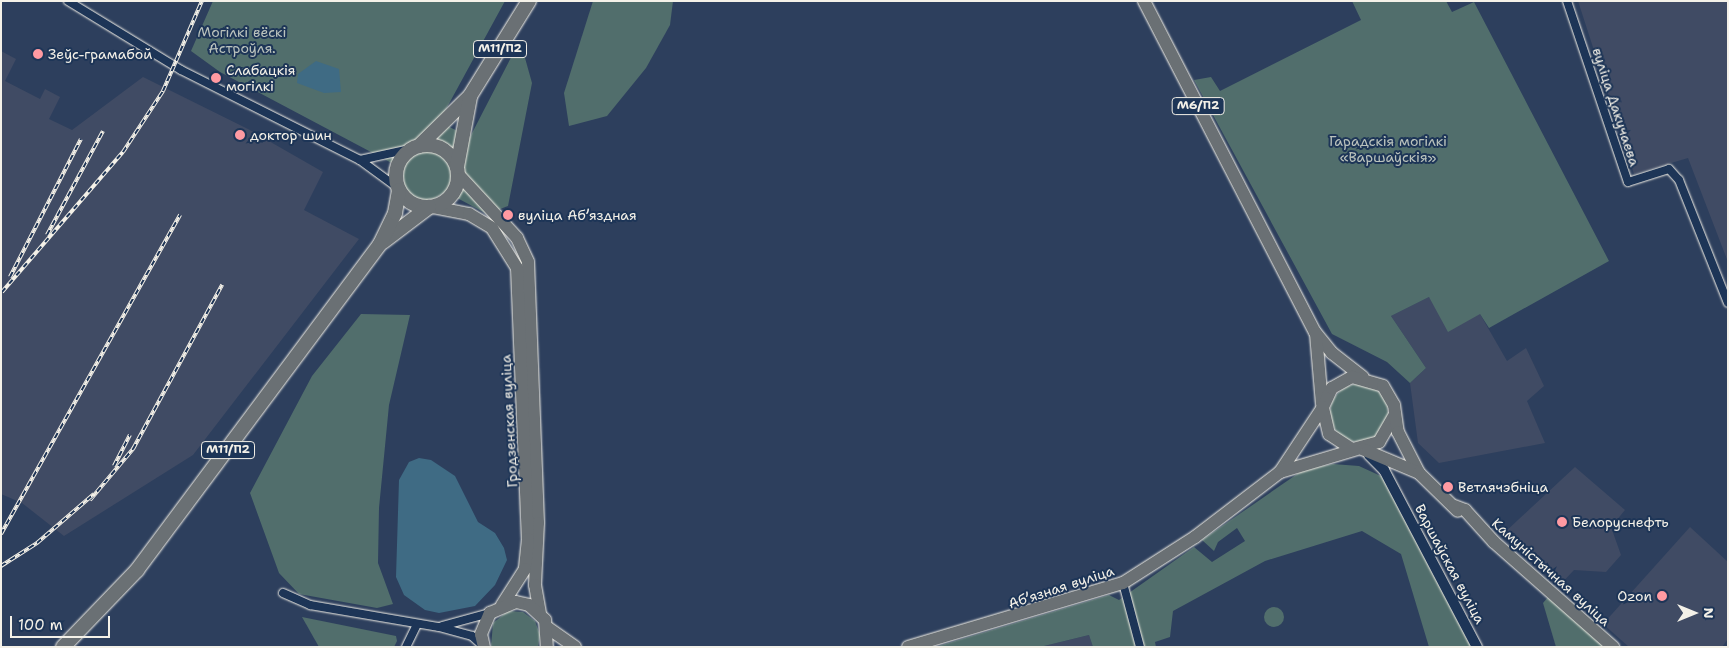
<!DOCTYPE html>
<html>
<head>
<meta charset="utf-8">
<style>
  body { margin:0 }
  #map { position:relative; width:1729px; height:648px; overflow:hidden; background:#2d3f5d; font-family:"Shantell Sans",sans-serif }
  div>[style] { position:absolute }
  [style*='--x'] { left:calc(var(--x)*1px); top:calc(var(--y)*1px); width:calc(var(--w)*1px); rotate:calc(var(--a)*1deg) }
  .built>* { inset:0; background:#404b64 }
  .green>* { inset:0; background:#516e6c }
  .round { border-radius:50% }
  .water>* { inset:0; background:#3f6b84 }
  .roads { filter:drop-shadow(0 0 1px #f4f1e8) drop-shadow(0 0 1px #f4f1e8) }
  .minor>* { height:8px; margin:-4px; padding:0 4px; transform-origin:4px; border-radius:4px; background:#1d3557 }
  .tertiary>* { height:10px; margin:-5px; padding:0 5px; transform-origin:5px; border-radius:5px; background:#1d3557 }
  .primary>* { height:12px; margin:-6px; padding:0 6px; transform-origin:6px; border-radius:6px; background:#6a7074 }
  .trunk>* { height:14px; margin:-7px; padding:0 7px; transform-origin:7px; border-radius:7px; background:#6a7074 }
  .trunk>.ring { margin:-7px; padding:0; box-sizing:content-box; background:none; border:14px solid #6a7074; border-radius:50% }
  .rail>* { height:4px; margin-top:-2px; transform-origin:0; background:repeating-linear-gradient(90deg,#1d3557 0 5.5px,#f4f1e8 0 11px); box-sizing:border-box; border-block:1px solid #f4f1e8 }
  .dots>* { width:14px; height:14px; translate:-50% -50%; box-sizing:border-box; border:2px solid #1d3557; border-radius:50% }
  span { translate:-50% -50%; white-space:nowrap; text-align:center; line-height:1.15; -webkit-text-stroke:4px #1d3557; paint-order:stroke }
  .shield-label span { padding:1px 4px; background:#1d3557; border:1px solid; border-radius:4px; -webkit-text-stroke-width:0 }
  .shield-label { font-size:12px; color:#f4f1e8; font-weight:700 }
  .park-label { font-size:14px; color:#bbc3bd }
  .poi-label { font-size:14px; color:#f4f1e8 }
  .left { translate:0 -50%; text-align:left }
  .right { translate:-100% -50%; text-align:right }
  .street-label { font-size:14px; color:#f4f1e8 }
  .frame { position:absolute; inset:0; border:2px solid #f4f1e8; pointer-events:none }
  .north { position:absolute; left:1669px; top:588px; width:50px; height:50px; -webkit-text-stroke:4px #1d3557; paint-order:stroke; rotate:90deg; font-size:14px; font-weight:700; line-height:20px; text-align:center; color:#f4f1e8 }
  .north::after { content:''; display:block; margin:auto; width:18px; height:22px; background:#f4f1e8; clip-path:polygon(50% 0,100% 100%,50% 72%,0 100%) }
  .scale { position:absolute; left:10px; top:616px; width:100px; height:22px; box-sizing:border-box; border:2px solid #f4f1e8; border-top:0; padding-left:6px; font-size:15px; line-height:18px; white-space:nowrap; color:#f4f1e8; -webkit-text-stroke:4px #1d3557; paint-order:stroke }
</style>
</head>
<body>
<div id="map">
  <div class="built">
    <div style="clip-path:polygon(1578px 1px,1728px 1px,1728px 262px,1688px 158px,1634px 174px)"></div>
    <div style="clip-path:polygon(1px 51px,16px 59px,5px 81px,40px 99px,45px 89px,60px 97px,49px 119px,72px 130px,143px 77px,248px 129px,323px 172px,304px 210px,359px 239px,193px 455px,64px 536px,22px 503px,1px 494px)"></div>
    <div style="clip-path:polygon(1429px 297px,1480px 314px,1507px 361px,1526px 348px,1544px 386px,1527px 401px,1545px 443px,1439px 463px,1418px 443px,1410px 383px,1426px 368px,1391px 316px)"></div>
    <div style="clip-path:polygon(1575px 467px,1625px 510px,1611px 527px,1621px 555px,1606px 572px,1574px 570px,1559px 586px,1504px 533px)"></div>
    <div style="clip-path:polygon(1690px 527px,1728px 562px,1728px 639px,1722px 647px,1629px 647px,1603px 624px)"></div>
    <div style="clip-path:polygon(1089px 635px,1093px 647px,1040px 647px)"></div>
  </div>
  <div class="green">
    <div style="clip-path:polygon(213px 1px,505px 1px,439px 122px,470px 137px,520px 40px,532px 83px,508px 206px,487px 214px,446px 192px,430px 201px,415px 199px,404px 188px,403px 169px,220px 72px,191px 51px)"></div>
    <div style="clip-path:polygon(593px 1px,673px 1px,670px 25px,646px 68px,607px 116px,569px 126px,564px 93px)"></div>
    <div style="clip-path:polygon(1352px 1px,1446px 1px,1452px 12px,1474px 2px,1609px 261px,1489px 328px,1480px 314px,1448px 332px,1429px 297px,1391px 316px,1426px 368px,1410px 383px,1387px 362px,1332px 334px,1194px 80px,1211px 77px,1220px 91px,1361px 20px)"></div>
    <div style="clip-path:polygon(361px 314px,410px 315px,389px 405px,379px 508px,378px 563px,393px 604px,377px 608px,299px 594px,279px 573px,250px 493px,312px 376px)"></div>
    <div class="round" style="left:1330px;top:384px;width:58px;height:58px"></div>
    <div style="clip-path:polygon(1333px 464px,1359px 466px,1383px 477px,1475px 647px,1429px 647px,1401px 554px,1362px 531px,1265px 561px,1173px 611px,1170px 637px,1155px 642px,1156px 647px,1093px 647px,1089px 635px,1040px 647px,935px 647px,1109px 595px,1119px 600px,1194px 547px,1212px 562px,1245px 541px,1237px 528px,1218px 542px,1214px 551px,1202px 540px,1303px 470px)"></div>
    <div style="clip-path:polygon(1549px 596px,1606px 647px,1556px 647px,1543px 603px)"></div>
    <div class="round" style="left:1264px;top:607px;width:20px;height:20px"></div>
    <div style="clip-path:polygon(508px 611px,523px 612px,535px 621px,540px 635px,538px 647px,491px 647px,493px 623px)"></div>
    <div style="clip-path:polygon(302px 617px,396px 636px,397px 641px,394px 647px,319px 647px)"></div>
  </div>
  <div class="water">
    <div style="clip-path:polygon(316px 61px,339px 69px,341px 92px,324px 93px,297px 83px,298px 74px)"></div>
    <div style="clip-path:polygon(419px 458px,431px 460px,455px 476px,478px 522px,495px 533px,504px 548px,507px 560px,495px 585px,475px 606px,439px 613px,425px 610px,404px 595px,396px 577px,399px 480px,409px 462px)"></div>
  </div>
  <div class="roads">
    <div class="minor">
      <div style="--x:68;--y:1;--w:132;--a:31.4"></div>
      <div style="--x:181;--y:70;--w:200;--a:26.7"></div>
      <div style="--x:360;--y:160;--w:47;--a:36.4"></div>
      <div style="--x:1567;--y:1;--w:191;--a:71.4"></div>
      <div style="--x:1628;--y:182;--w:43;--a:-17.6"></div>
      <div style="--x:1669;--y:169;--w:15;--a:48"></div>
      <div style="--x:1679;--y:180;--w:132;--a:68.3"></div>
      <div style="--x:360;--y:160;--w:55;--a:-12.5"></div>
      <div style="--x:1123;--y:583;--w:66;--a:75.1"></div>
      <div style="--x:283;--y:593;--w:30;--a:24"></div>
      <div style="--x:310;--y:605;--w:131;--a:9.7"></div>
      <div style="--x:439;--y:627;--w:34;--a:15"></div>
      <div style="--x:472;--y:636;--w:13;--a:42"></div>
      <div style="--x:442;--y:626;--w:50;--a:-15.2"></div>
      <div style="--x:406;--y:647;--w:25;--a:-64"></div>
    </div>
    <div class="tertiary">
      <div style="--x:1369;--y:455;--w:21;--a:45"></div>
      <div style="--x:1384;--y:470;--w:200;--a:62.3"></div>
    </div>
    <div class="primary">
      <div style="--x:1144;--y:1;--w:373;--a:62.7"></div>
      <div style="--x:1315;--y:332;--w:27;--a:51"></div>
      <div style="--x:1332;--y:353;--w:39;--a:38"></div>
      <div style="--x:458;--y:174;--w:87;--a:47.3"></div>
      <div style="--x:517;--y:238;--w:26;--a:65"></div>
      <div style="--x:528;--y:262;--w:261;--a:87.8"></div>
      <div style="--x:538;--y:523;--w:62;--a:92.8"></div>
      <div style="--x:535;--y:585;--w:28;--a:80"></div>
      <div style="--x:433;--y:207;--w:37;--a:11"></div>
      <div style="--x:469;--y:214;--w:27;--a:31"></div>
      <div style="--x:492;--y:228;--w:47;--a:58"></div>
      <div style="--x:517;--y:268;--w:271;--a:87.7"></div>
      <div style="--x:528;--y:539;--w:30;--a:96"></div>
      <div style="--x:525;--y:569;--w:43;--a:122.6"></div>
      <div style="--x:1316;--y:334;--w:70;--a:85.1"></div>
      <div style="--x:1394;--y:416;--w:30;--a:120"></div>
      <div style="--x:1379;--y:442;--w:28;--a:165"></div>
      <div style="--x:1352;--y:449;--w:27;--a:-147"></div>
      <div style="--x:1329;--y:434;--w:28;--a:-103"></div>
      <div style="--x:1323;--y:407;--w:21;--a:-65"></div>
      <div style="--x:1332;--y:388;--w:23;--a:-29"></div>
      <div style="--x:1352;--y:377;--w:32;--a:16"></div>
      <div style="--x:1383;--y:386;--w:22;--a:60"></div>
      <div style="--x:1394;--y:405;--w:27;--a:82"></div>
      <div style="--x:1398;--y:432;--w:46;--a:62.9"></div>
      <div style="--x:1362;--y:449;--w:62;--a:22.8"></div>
      <div style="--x:1419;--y:473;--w:54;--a:44.3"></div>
      <div style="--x:1280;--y:472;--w:78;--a:-56.5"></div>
      <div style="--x:1454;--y:506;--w:12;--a:20"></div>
      <div style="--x:1465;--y:510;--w:43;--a:47.8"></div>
      <div style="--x:1494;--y:542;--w:159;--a:41.4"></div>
      <div style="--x:548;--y:628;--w:33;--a:35"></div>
      <div style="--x:484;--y:647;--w:13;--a:-103"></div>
      <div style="--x:481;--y:634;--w:23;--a:-67"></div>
      <div style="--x:490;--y:613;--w:28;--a:-23"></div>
      <div style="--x:516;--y:602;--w:13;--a:13"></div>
      <div style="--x:529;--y:605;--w:22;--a:43"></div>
      <div style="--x:545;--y:620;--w:27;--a:86"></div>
      <div style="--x:908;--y:647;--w:224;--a:-16.6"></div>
      <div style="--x:1123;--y:583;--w:85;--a:-32.6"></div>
      <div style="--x:1195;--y:537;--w:107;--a:-37.4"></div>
      <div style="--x:1280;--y:472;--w:80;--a:-16.6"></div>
    </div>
    <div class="trunk">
      <div class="ring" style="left:396px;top:145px;width:48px;height:48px"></div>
      <div style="--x:419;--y:146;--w:71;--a:-44.4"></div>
      <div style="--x:470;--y:96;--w:112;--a:-58.2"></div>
      <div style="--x:457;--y:167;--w:71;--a:-79.5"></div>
      <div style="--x:383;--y:242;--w:58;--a:-37.3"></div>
      <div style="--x:63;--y:647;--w:107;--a:-46.1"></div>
      <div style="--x:137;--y:570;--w:407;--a:-53.3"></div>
      <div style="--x:380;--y:244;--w:34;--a:-64"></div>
      <div style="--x:395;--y:213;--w:23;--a:-80"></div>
    </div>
  </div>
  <div class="rail">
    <div style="--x:47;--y:235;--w:118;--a:-61.7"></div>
    <div style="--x:10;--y:277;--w:155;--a:-62.8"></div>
    <div style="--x:2;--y:292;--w:185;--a:-49.2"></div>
    <div style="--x:123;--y:152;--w:73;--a:-56.7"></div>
    <div style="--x:163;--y:91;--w:98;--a:-66.6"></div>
    <div style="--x:114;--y:466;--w:35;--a:-63"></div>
    <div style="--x:90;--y:500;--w:67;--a:-49.9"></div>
    <div style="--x:133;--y:449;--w:187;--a:-61.5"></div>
    <div style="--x:1;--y:534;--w:366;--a:-60.7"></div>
    <div style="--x:1;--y:566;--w:43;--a:-32.6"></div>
    <div style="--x:37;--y:543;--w:75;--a:-40.7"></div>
  </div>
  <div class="dots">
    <div style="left:38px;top:54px;background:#ff9aa2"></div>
    <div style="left:216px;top:78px;background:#ff9aa2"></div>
    <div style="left:240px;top:135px;background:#ff9aa2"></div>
    <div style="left:508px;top:215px;background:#ff9aa2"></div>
    <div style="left:1448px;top:487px;background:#ff9aa2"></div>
    <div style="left:1562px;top:522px;background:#ff9aa2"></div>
    <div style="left:1662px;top:596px;background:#ff9aa2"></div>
  </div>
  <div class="shield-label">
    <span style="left:500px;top:49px">М11/П2</span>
    <span style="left:1198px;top:106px">М6/П2</span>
    <span style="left:228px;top:450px">М11/П2</span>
  </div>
  <div class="park-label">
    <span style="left:242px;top:40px">Могілкі вёскі<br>Астроўля.</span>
    <span style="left:1388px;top:149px">Гарадскія могілкі<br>«Варшаўскія»</span>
  </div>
  <div class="poi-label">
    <span class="left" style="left:48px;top:54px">Зеўс-грамабой</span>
    <span class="left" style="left:226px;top:78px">Слабацкія<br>могілкі</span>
    <span class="left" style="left:250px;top:135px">доктор шин</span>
    <span class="left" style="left:518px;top:215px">вуліца Абʼяздная</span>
    <span class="left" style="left:1458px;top:487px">Ветлячэбніца</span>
    <span class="left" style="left:1572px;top:522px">Белоруснефть</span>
    <span class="right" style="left:1652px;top:596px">Ozon</span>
  </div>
  <div class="street-label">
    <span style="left:1616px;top:107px;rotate:72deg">вуліца Дакучаева</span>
    <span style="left:509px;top:421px;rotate:-93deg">Гродзенская вуліца</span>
    <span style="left:1450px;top:564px;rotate:62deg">Варшаўская вуліца</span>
    <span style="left:1551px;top:572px;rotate:42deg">Камуністычная вуліца</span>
    <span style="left:1061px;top:587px;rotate:-18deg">Абʼязная вуліца</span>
  </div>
  <div class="frame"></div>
  <div class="north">N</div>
  <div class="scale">100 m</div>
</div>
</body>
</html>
